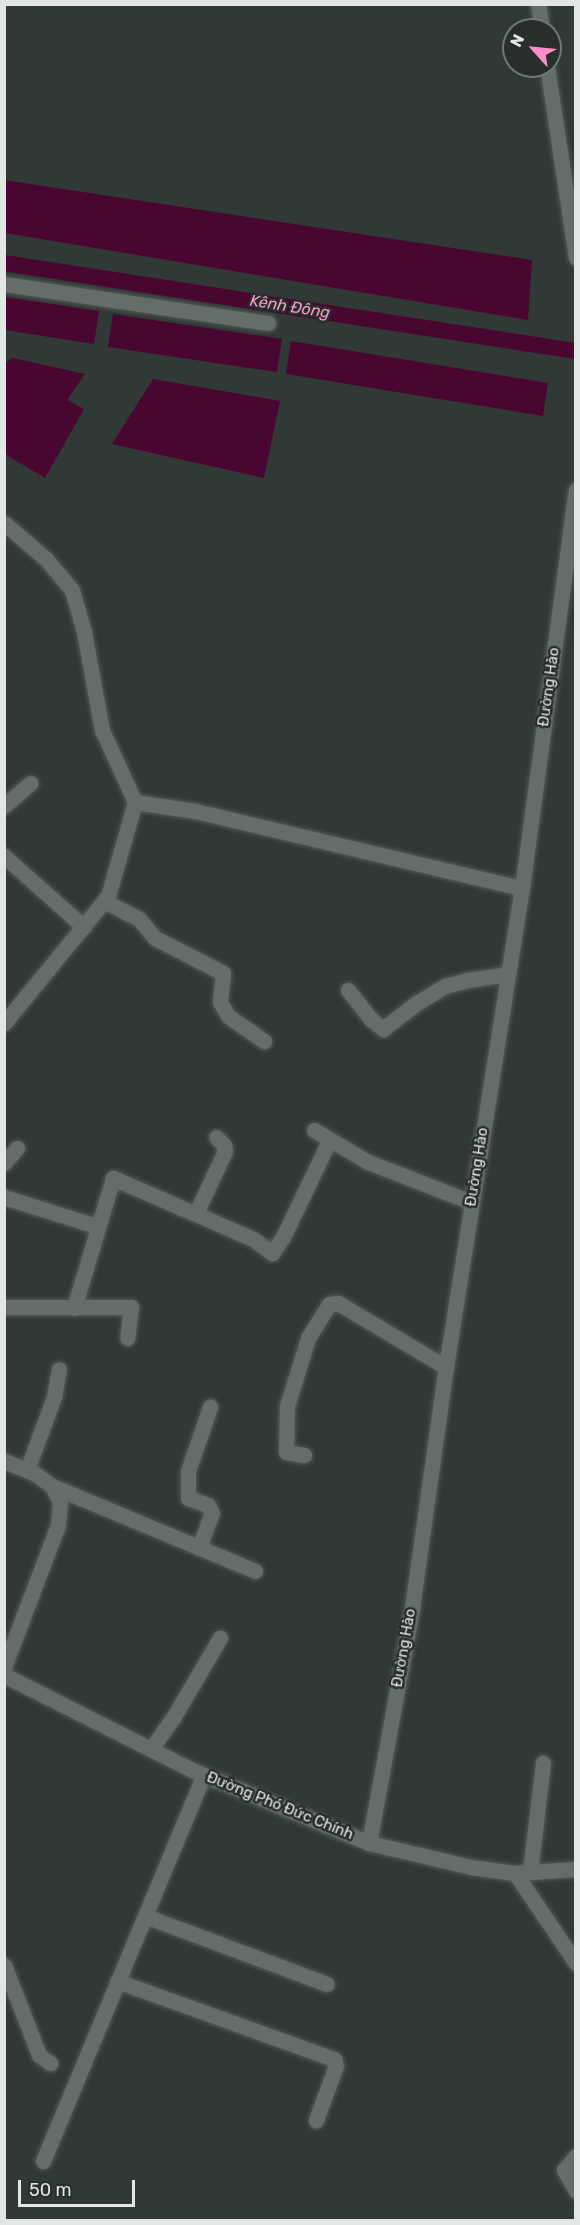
<!DOCTYPE html>
<html>
<head>
<meta charset="utf-8">
<style>
  body { margin:0 }
  #map { position:relative; width:580px; height:2225px; overflow:hidden; background:#313936; font-family:Rubik,sans-serif }
  div>[style] { position:absolute }
  [style*='--x'] { left:calc(var(--x)*1px); top:calc(var(--y)*1px); width:calc(var(--w)*1px); rotate:calc(var(--a)*1deg) }
  .water>* { inset:0; background:#480630 }
  .canal>* { height:16px; margin:-8px; padding:0 8px; transform-origin:8px; border-radius:8px; background:#480630 }
  .roads { filter:drop-shadow(0 0 2px #515856) drop-shadow(0 0 2px #515856) }
  .street>* { height:15px; margin:-7.5px; padding:0 7.5px; transform-origin:7.5px; border-radius:7.5px; background:#656d6b }
  .secondary>* { height:15px; margin:-7.5px; padding:0 7.5px; transform-origin:7.5px; border-radius:7.5px; background:#656d6b }
  span { translate:-50% -50%; white-space:nowrap; text-align:center; line-height:1.15; -webkit-text-stroke:5px #272e2c; paint-order:stroke }
  .street-label { font-size:15px; color:#e2e7e5 }
  .water-label { font-size:16px; color:#fe9ace; font-style:italic }
  .frame { position:absolute; inset:0; border:6px solid #e2e7e5; pointer-events:none }
  .north { position:absolute; left:502px; top:18px; width:60px; height:60px; box-sizing:border-box; background:#272e2c; border:2px solid #727876; border-radius:50%; rotate:297deg; font-size:16px; font-weight:700; line-height:24px; text-align:center; color:#e2e7e5 }
  .north::after { content:''; display:block; margin:auto; width:21px; height:27px; background:#fa8fc8; clip-path:polygon(50% 0,100% 100%,50% 72%,0 100%) }
  .scale { position:absolute; left:18px; top:2180px; width:117px; height:27px; box-sizing:border-box; border:3px solid #e2e7e5; border-top:0; padding-left:8px; font-size:18px; line-height:21px; white-space:nowrap; color:#e2e7e5; -webkit-text-stroke:4px #272e2c; paint-order:stroke }
</style>
</head>
<body>
<div id="map">
  <div class="water">
    <div style="clip-path:polygon(4px 180px,532px 260px,528px 320px,5px 233px)"></div>
    <div style="clip-path:polygon(5px 297px,99px 311px,94px 344px,5px 330px)"></div>
    <div style="clip-path:polygon(113px 314px,282px 339px,277px 372px,108px 347px)"></div>
    <div style="clip-path:polygon(291px 341px,548px 383px,543px 416px,286px 374px)"></div>
    <div style="clip-path:polygon(13px 358px,85px 374px,67px 400px,84px 409px,45px 478px,5px 454px,5px 363px)"></div>
    <div style="clip-path:polygon(153px 379px,280px 401px,264px 478px,112px 444px)"></div>
  </div>
  <div class="canal">
    <div style="--x:4;--y:263;--w:579;--a:8.75"></div>
  </div>
  <div class="roads">
    <div class="street">
      <div style="--x:538;--y:4;--w:26;--a:81"></div>
      <div style="--x:547;--y:66;--w:194;--a:81.4"></div>
      <div style="--x:4;--y:284;--w:267;--a:8.4"></div>
      <div style="--x:4;--y:523;--w:55;--a:40.6"></div>
      <div style="--x:46;--y:559;--w:40;--a:50"></div>
      <div style="--x:72;--y:590;--w:44;--a:74.1"></div>
      <div style="--x:84;--y:632;--w:100;--a:79.6"></div>
      <div style="--x:102;--y:730;--w:79;--a:65.4"></div>
      <div style="--x:135;--y:802;--w:98;--a:106"></div>
      <div style="--x:108;--y:896;--w:164;--a:129.3"></div>
      <div style="--x:135;--y:802;--w:61;--a:8.5"></div>
      <div style="--x:195;--y:811;--w:336;--a:13.3"></div>
      <div style="--x:4;--y:806;--w:35;--a:-41"></div>
      <div style="--x:4;--y:856;--w:107;--a:41.6"></div>
      <div style="--x:104;--y:901;--w:39;--a:27"></div>
      <div style="--x:139;--y:919;--w:25;--a:50"></div>
      <div style="--x:155;--y:938;--w:76;--a:27.2"></div>
      <div style="--x:223;--y:973;--w:29;--a:96"></div>
      <div style="--x:220;--y:1002;--w:16;--a:60"></div>
      <div style="--x:228;--y:1016;--w:44;--a:34.8"></div>
      <div style="--x:348;--y:990;--w:37;--a:52"></div>
      <div style="--x:371;--y:1019;--w:16;--a:40"></div>
      <div style="--x:383;--y:1029;--w:41;--a:-38"></div>
      <div style="--x:415;--y:1004;--w:35;--a:-31"></div>
      <div style="--x:445;--y:986;--w:23;--a:-15"></div>
      <div style="--x:467;--y:980;--w:41;--a:-8.3"></div>
      <div style="--x:314;--y:1130;--w:63;--a:30.7"></div>
      <div style="--x:368;--y:1162;--w:110;--a:21.2"></div>
      <div style="--x:4;--y:1163;--w:20;--a:-49"></div>
      <div style="--x:4;--y:1197;--w:96;--a:17.5"></div>
      <div style="--x:196;--y:1213;--w:68;--a:-64.9"></div>
      <div style="--x:225;--y:1151;--w:6;--a:-99"></div>
      <div style="--x:224;--y:1145;--w:11;--a:-135"></div>
      <div style="--x:4;--y:1307;--w:127;--a:0"></div>
      <div style="--x:131;--y:1307;--w:31;--a:97"></div>
      <div style="--x:74;--y:1308;--w:136;--a:-73.3"></div>
      <div style="--x:113;--y:1178;--w:153;--a:23.5"></div>
      <div style="--x:253;--y:1239;--w:24;--a:36"></div>
      <div style="--x:272;--y:1253;--w:22;--a:-56"></div>
      <div style="--x:284;--y:1235;--w:104;--a:-64.4"></div>
      <div style="--x:304;--y:1455;--w:18;--a:-171"></div>
      <div style="--x:286;--y:1452;--w:46;--a:-88.8"></div>
      <div style="--x:287;--y:1406;--w:71;--a:-72.8"></div>
      <div style="--x:308;--y:1338;--w:40;--a:-58"></div>
      <div style="--x:329;--y:1304;--w:9;--a:-6"></div>
      <div style="--x:338;--y:1303;--w:126;--a:30.7"></div>
      <div style="--x:4;--y:1461;--w:32;--a:22"></div>
      <div style="--x:34;--y:1473;--w:22;--a:36"></div>
      <div style="--x:52;--y:1486;--w:18;--a:63"></div>
      <div style="--x:60;--y:1502;--w:23;--a:95"></div>
      <div style="--x:58;--y:1525;--w:152;--a:110.8"></div>
      <div style="--x:27;--y:1470;--w:78;--a:-69.7"></div>
      <div style="--x:54;--y:1397;--w:28;--a:-80"></div>
      <div style="--x:52;--y:1486;--w:220;--a:22.7"></div>
      <div style="--x:199;--y:1548;--w:37;--a:-70"></div>
      <div style="--x:212;--y:1513;--w:9;--a:-117"></div>
      <div style="--x:208;--y:1505;--w:21;--a:-161"></div>
      <div style="--x:188;--y:1498;--w:27;--a:-90"></div>
      <div style="--x:188;--y:1471;--w:68;--a:-71"></div>
      <div style="--x:151;--y:1749;--w:38;--a:-55"></div>
      <div style="--x:173;--y:1718;--w:93;--a:-59.6"></div>
      <div style="--x:369;--y:1843;--w:239;--a:-79.6"></div>
      <div style="--x:412;--y:1608;--w:243;--a:-82"></div>
      <div style="--x:446;--y:1367;--w:485;--a:-81"></div>
      <div style="--x:522;--y:888;--w:402;--a:-82.3"></div>
      <div style="--x:530;--y:1872;--w:110;--a:-83.2"></div>
      <div style="--x:515;--y:1873;--w:109;--a:55.9"></div>
      <div style="--x:145;--y:1916;--w:194;--a:20.5"></div>
      <div style="--x:4;--y:1965;--w:97;--a:68.7"></div>
      <div style="--x:39;--y:2055;--w:14;--a:36"></div>
      <div style="--x:117;--y:1981;--w:231;--a:19.8"></div>
      <div style="--x:334;--y:2059;--w:7;--a:74"></div>
      <div style="--x:336;--y:2066;--w:58;--a:110.3"></div>
      <div style="--x:576;--y:2156;--w:18;--a:131"></div>
      <div style="--x:564;--y:2170;--w:24;--a:60"></div>
      <div style="--x:43;--y:2161;--w:418;--a:-67.4"></div>
    </div>
    <div class="secondary">
      <div style="--x:4;--y:1675;--w:211;--a:26.8"></div>
      <div style="--x:192;--y:1770;--w:191;--a:22.4"></div>
      <div style="--x:369;--y:1843;--w:105;--a:13.2"></div>
      <div style="--x:471;--y:1867;--w:44;--a:7.8"></div>
      <div style="--x:515;--y:1873;--w:61;--a:-3.8"></div>
    </div>
  </div>
  <div class="street-label">
    <span style="left:549px;top:687px;rotate:-82deg">Đường Hào</span>
    <span style="left:477px;top:1167px;rotate:-81deg">Đường Hào</span>
    <span style="left:404px;top:1648px;rotate:-80deg">Đường Hào</span>
    <span style="left:280px;top:1806px;rotate:22deg">Đường Phó Đức Chính</span>
  </div>
  <div class="water-label">
    <span style="left:290px;top:307px;rotate:9deg">Kênh Đông</span>
  </div>
  <div class="frame"></div>
  <div class="north">N</div>
  <div class="scale">50 m</div>
</div>
</body>
</html>
